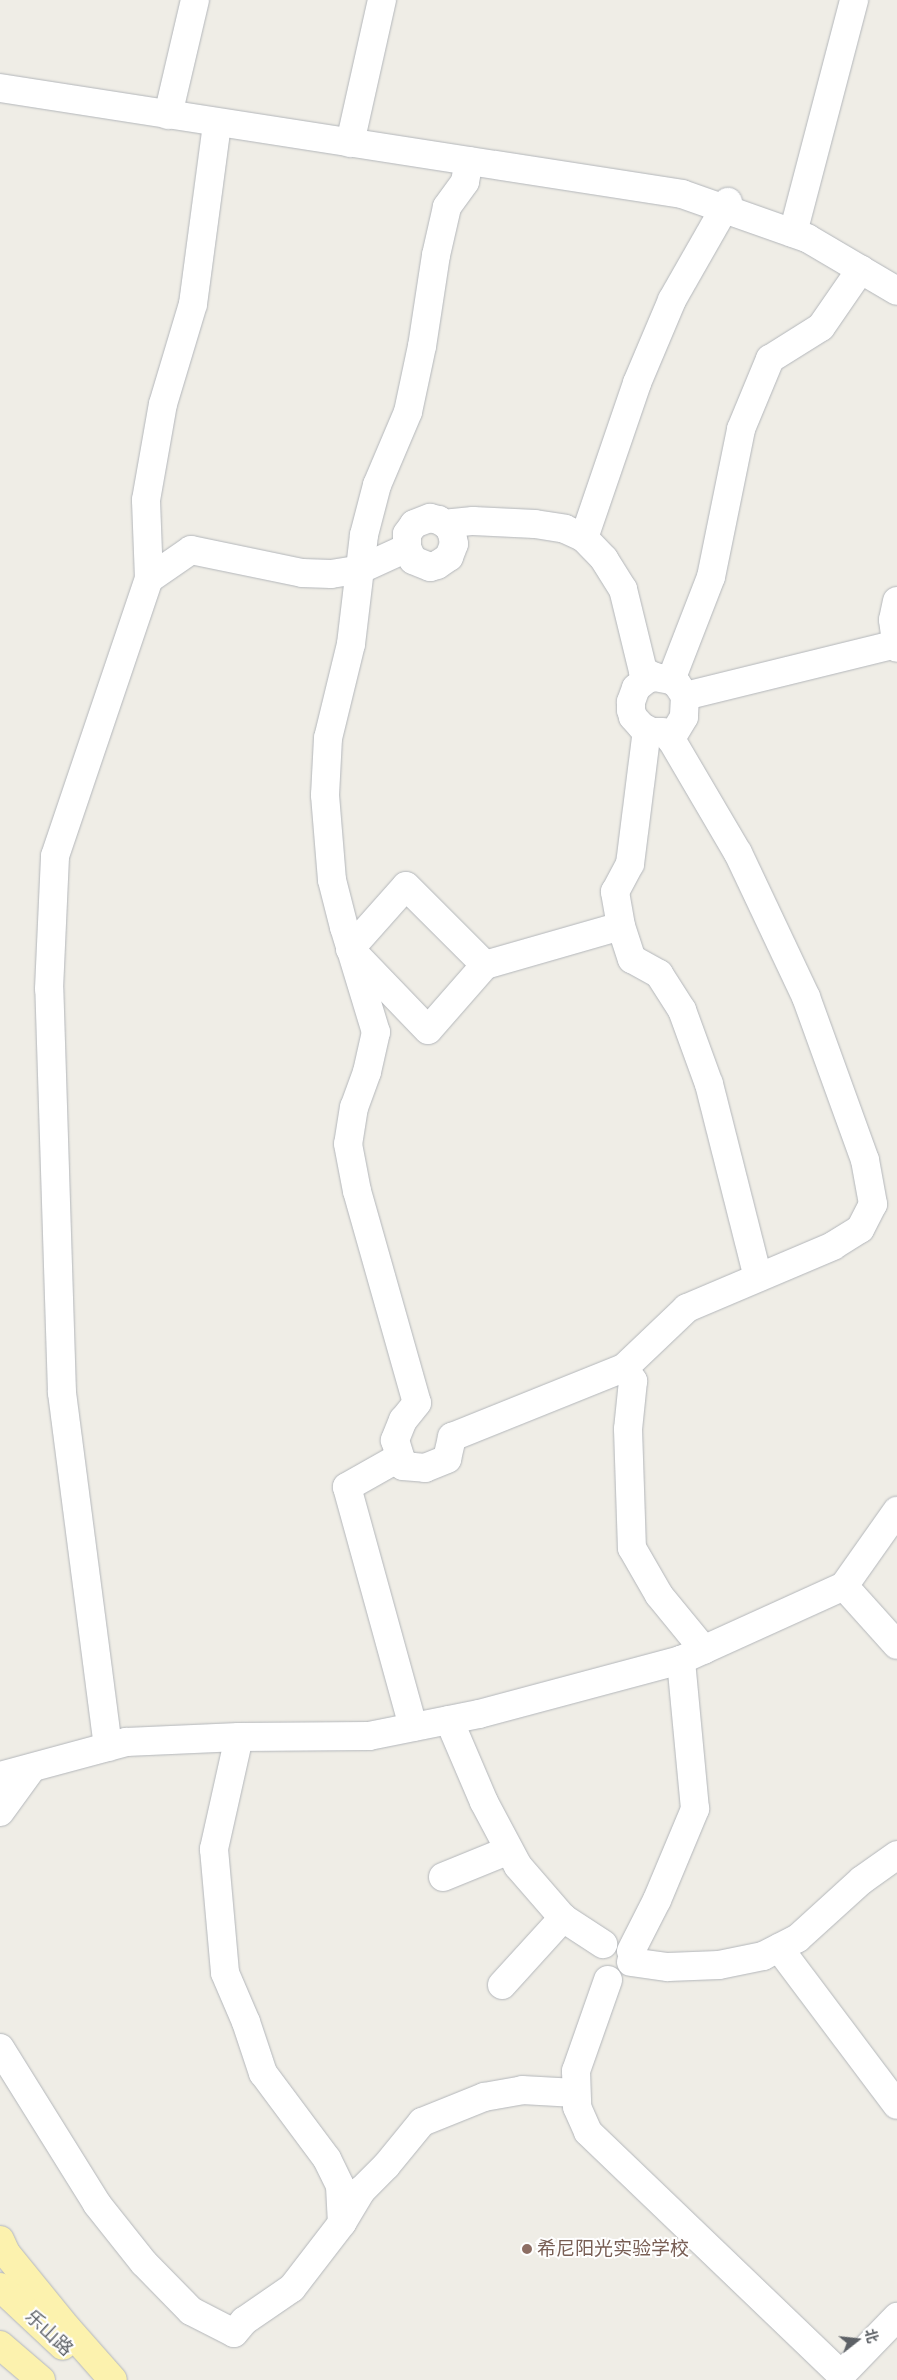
<!DOCTYPE html>
<html>
<head>
<meta charset="utf-8">
<style>
  body { margin:0 }
  #map { position:relative; width:897px; height:2380px; overflow:hidden; background:#efede6; font-family:"PT Sans Narrow","Noto Sans SC",sans-serif }
  div>[style] { position:absolute }
  [style*='--x'] { left:calc(var(--x)*1px); top:calc(var(--y)*1px); width:calc(var(--w)*1px); rotate:calc(var(--a)*1deg) }
  .roads { filter:drop-shadow(0 0 1px #b3b6ba) drop-shadow(0 0 1px #b3b6ba) }
  .minor>* { height:28px; margin:-14px; padding:0 14px; transform-origin:14px; border-radius:14px; background:#fff }
  .major>* { height:28px; margin:-14px; padding:0 14px; transform-origin:14px; border-radius:14px; background:#fcf2ae }
  .dots>* { width:14px; height:14px; translate:-50% -50%; box-sizing:border-box; border:2px solid #fff; border-radius:50% }
  span { translate:-50% -50%; white-space:nowrap; text-align:center; line-height:1.15; -webkit-text-stroke:4px #fff; paint-order:stroke }
  .education-label { font-size:19px; color:#785e54 }
  .left { translate:0 -50%; text-align:left }
  .street-label { font-size:19px; color:#5d6166 }
  .north { position:absolute; left:832px; top:2315px; width:50px; height:50px; -webkit-text-stroke:4px #fff; paint-order:stroke; rotate:74deg; font-size:14px; font-weight:700; line-height:20px; text-align:center; color:#5d6166 }
  .north::after { content:''; display:block; margin:auto; width:18px; height:22px; background:#5d6166; clip-path:polygon(50% 0,100% 100%,50% 72%,0 100%) }
</style>
</head>
<body>
<div id="map">
  <div class="roads">
    <div class="minor">
      <div style="--x:0;--y:88;--w:690;--a:8.83"></div>
      <div style="--x:682;--y:194;--w:133;--a:19.4"></div>
      <div style="--x:807;--y:238;--w:104;--a:30.5"></div>
      <div style="--x:168;--y:115;--w:118;--a:-76.8"></div>
      <div style="--x:350;--y:143;--w:147;--a:-77.4"></div>
      <div style="--x:469;--y:161;--w:21;--a:101"></div>
      <div style="--x:465;--y:182;--w:31;--a:126"></div>
      <div style="--x:447;--y:207;--w:49;--a:102.9"></div>
      <div style="--x:436;--y:255;--w:92;--a:98.7"></div>
      <div style="--x:422;--y:346;--w:67;--a:102"></div>
      <div style="--x:408;--y:412;--w:79;--a:113"></div>
      <div style="--x:377;--y:485;--w:52;--a:104.6"></div>
      <div style="--x:364;--y:535;--w:110;--a:96.8"></div>
      <div style="--x:351;--y:644;--w:97;--a:103.7"></div>
      <div style="--x:328;--y:738;--w:57;--a:93"></div>
      <div style="--x:325;--y:795;--w:85;--a:85.3"></div>
      <div style="--x:332;--y:880;--w:49;--a:75.7"></div>
      <div style="--x:344;--y:927;--w:110;--a:73.1"></div>
      <div style="--x:376;--y:1032;--w:41;--a:102.7"></div>
      <div style="--x:367;--y:1072;--w:37;--a:110"></div>
      <div style="--x:354;--y:1107;--w:37;--a:99"></div>
      <div style="--x:348;--y:1144;--w:48;--a:79.2"></div>
      <div style="--x:357;--y:1191;--w:220;--a:74.2"></div>
      <div style="--x:417;--y:1403;--w:22;--a:129"></div>
      <div style="--x:403;--y:1420;--w:22;--a:112"></div>
      <div style="--x:395;--y:1440;--w:27;--a:73"></div>
      <div style="--x:403;--y:1466;--w:22;--a:5"></div>
      <div style="--x:425;--y:1468;--w:24;--a:-22"></div>
      <div style="--x:447;--y:1459;--w:23;--a:-77"></div>
      <div style="--x:452;--y:1437;--w:185;--a:-21.9"></div>
      <div style="--x:793;--y:233;--w:241;--a:-75.3"></div>
      <div style="--x:448;--y:526;--w:8;--a:60"></div>
      <div style="--x:452;--y:533;--w:11;--a:80"></div>
      <div style="--x:454;--y:544;--w:14;--a:111"></div>
      <div style="--x:449;--y:557;--w:14;--a:146"></div>
      <div style="--x:437;--y:565;--w:7;--a:164"></div>
      <div style="--x:430;--y:567;--w:18;--a:-158"></div>
      <div style="--x:413;--y:560;--w:13;--a:-117"></div>
      <div style="--x:407;--y:548;--w:14;--a:-90"></div>
      <div style="--x:407;--y:534;--w:12;--a:-55"></div>
      <div style="--x:414;--y:524;--w:17;--a:-21"></div>
      <div style="--x:430;--y:518;--w:9;--a:13"></div>
      <div style="--x:439;--y:520;--w:11;--a:34"></div>
      <div style="--x:448;--y:526;--w:6;--a:-31"></div>
      <div style="--x:453;--y:523;--w:20;--a:-6"></div>
      <div style="--x:473;--y:521;--w:62;--a:2.8"></div>
      <div style="--x:535;--y:524;--w:30;--a:9"></div>
      <div style="--x:565;--y:529;--w:21;--a:25"></div>
      <div style="--x:584;--y:538;--w:29;--a:46"></div>
      <div style="--x:604;--y:559;--w:36;--a:58"></div>
      <div style="--x:623;--y:589;--w:84;--a:76.3"></div>
      <div style="--x:643;--y:671;--w:13;--a:27"></div>
      <div style="--x:655;--y:677;--w:16;--a:11"></div>
      <div style="--x:671;--y:680;--w:7;--a:34"></div>
      <div style="--x:677;--y:684;--w:14;--a:56"></div>
      <div style="--x:685;--y:696;--w:21;--a:93"></div>
      <div style="--x:684;--y:717;--w:26;--a:121"></div>
      <div style="--x:671;--y:739;--w:132;--a:59.6"></div>
      <div style="--x:738;--y:853;--w:159;--a:64.7"></div>
      <div style="--x:806;--y:997;--w:173;--a:70.1"></div>
      <div style="--x:865;--y:1160;--w:45;--a:79.7"></div>
      <div style="--x:873;--y:1204;--w:28;--a:117"></div>
      <div style="--x:860;--y:1229;--w:32;--a:148"></div>
      <div style="--x:833;--y:1246;--w:159;--a:157"></div>
      <div style="--x:687;--y:1308;--w:87;--a:136.4"></div>
      <div style="--x:624;--y:1368;--w:16;--a:55"></div>
      <div style="--x:633;--y:1381;--w:48;--a:95.9"></div>
      <div style="--x:628;--y:1429;--w:119;--a:88.1"></div>
      <div style="--x:632;--y:1548;--w:54;--a:60.1"></div>
      <div style="--x:659;--y:1595;--w:71;--a:50.7"></div>
      <div style="--x:584;--y:538;--w:164;--a:-71.1"></div>
      <div style="--x:637;--y:383;--w:90;--a:-67.1"></div>
      <div style="--x:672;--y:300;--w:113;--a:-60.3"></div>
      <div style="--x:149;--y:579;--w:51;--a:-34.6"></div>
      <div style="--x:191;--y:550;--w:113;--a:11.7"></div>
      <div style="--x:302;--y:573;--w:29;--a:2"></div>
      <div style="--x:331;--y:574;--w:30;--a:-9"></div>
      <div style="--x:361;--y:569;--w:51;--a:-24.5"></div>
      <div style="--x:897;--y:601;--w:19;--a:102"></div>
      <div style="--x:893;--y:620;--w:28;--a:82"></div>
      <div style="--x:655;--y:677;--w:8;--a:166"></div>
      <div style="--x:647;--y:679;--w:14;--a:141"></div>
      <div style="--x:636;--y:688;--w:15;--a:110"></div>
      <div style="--x:631;--y:702;--w:8;--a:90"></div>
      <div style="--x:631;--y:710;--w:7;--a:74"></div>
      <div style="--x:633;--y:717;--w:13;--a:48"></div>
      <div style="--x:642;--y:727;--w:11;--a:27"></div>
      <div style="--x:652;--y:732;--w:11;--a:0"></div>
      <div style="--x:671;--y:680;--w:110;--a:-68.8"></div>
      <div style="--x:711;--y:577;--w:151;--a:-78.5"></div>
      <div style="--x:741;--y:429;--w:76;--a:-67.5"></div>
      <div style="--x:770;--y:359;--w:60;--a:-32.1"></div>
      <div style="--x:821;--y:327;--w:70;--a:-55.4"></div>
      <div style="--x:685;--y:696;--w:217;--a:-13.8"></div>
      <div style="--x:621;--y:926;--w:35;--a:72"></div>
      <div style="--x:632;--y:959;--w:31;--a:29"></div>
      <div style="--x:659;--y:974;--w:43;--a:57.4"></div>
      <div style="--x:682;--y:1010;--w:79;--a:70"></div>
      <div style="--x:709;--y:1084;--w:199;--a:75.8"></div>
      <div style="--x:485;--y:965;--w:86;--a:131.2"></div>
      <div style="--x:428;--y:1030;--w:112;--a:-133.9"></div>
      <div style="--x:350;--y:949;--w:84;--a:-48.4"></div>
      <div style="--x:406;--y:886;--w:112;--a:45"></div>
      <div style="--x:485;--y:965;--w:141;--a:-16"></div>
      <div style="--x:621;--y:926;--w:35;--a:-100"></div>
      <div style="--x:615;--y:892;--w:32;--a:-62"></div>
      <div style="--x:630;--y:864;--w:135;--a:-82.8"></div>
      <div style="--x:400;--y:1457;--w:61;--a:150.5"></div>
      <div style="--x:347;--y:1487;--w:249;--a:74.6"></div>
      <div style="--x:844;--y:1586;--w:79;--a:48.1"></div>
      <div style="--x:449;--y:1720;--w:89;--a:66.9"></div>
      <div style="--x:484;--y:1802;--w:72;--a:62"></div>
      <div style="--x:518;--y:1866;--w:69;--a:49.1"></div>
      <div style="--x:239;--y:1737;--w:115;--a:102.6"></div>
      <div style="--x:214;--y:1849;--w:124;--a:84.9"></div>
      <div style="--x:225;--y:1973;--w:53;--a:66.8"></div>
      <div style="--x:246;--y:2022;--w:54;--a:71.6"></div>
      <div style="--x:263;--y:2073;--w:107;--a:53.3"></div>
      <div style="--x:327;--y:2159;--w:30;--a:64"></div>
      <div style="--x:340;--y:2186;--w:37;--a:87"></div>
      <div style="--x:108;--y:1747;--w:357;--a:-97.4"></div>
      <div style="--x:62;--y:1393;--w:404;--a:-91.8"></div>
      <div style="--x:49;--y:989;--w:133;--a:-87.4"></div>
      <div style="--x:55;--y:856;--w:293;--a:-71.3"></div>
      <div style="--x:149;--y:579;--w:79;--a:-92.2"></div>
      <div style="--x:146;--y:500;--w:97;--a:-80"></div>
      <div style="--x:163;--y:404;--w:104;--a:-73.3"></div>
      <div style="--x:193;--y:304;--w:183;--a:-82.4"></div>
      <div style="--x:0;--y:1776;--w:131;--a:-15.1"></div>
      <div style="--x:126;--y:1742;--w:113;--a:-2.5"></div>
      <div style="--x:239;--y:1737;--w:130;--a:-0.4"></div>
      <div style="--x:369;--y:1736;--w:112;--a:-11.3"></div>
      <div style="--x:479;--y:1714;--w:209;--a:-15"></div>
      <div style="--x:681;--y:1660;--w:179;--a:-24.4"></div>
      <div style="--x:844;--y:1586;--w:92;--a:-54.8"></div>
      <div style="--x:0;--y:1812;--w:54;--a:-54"></div>
      <div style="--x:443;--y:1877;--w:71;--a:-22.2"></div>
      <div style="--x:779;--y:1948;--w:196;--a:53.1"></div>
      <div style="--x:631;--y:1951;--w:57;--a:-63"></div>
      <div style="--x:657;--y:1900;--w:99;--a:-67.3"></div>
      <div style="--x:695;--y:1809;--w:150;--a:-95.4"></div>
      <div style="--x:631;--y:1962;--w:37;--a:8"></div>
      <div style="--x:668;--y:1967;--w:51;--a:-2.2"></div>
      <div style="--x:719;--y:1965;--w:45;--a:-11.6"></div>
      <div style="--x:763;--y:1956;--w:39;--a:-27"></div>
      <div style="--x:798;--y:1938;--w:86;--a:-42.2"></div>
      <div style="--x:862;--y:1880;--w:43;--a:-35.5"></div>
      <div style="--x:608;--y:1980;--w:96;--a:109.4"></div>
      <div style="--x:576;--y:2071;--w:36;--a:88"></div>
      <div style="--x:577;--y:2107;--w:27;--a:66"></div>
      <div style="--x:588;--y:2132;--w:351;--a:43.8"></div>
      <div style="--x:841;--y:2375;--w:81;--a:-46"></div>
      <div style="--x:502;--y:1985;--w:91;--a:-47.7"></div>
      <div style="--x:563;--y:1918;--w:48;--a:33"></div>
      <div style="--x:0;--y:2048;--w:184;--a:58.1"></div>
      <div style="--x:97;--y:2204;--w:75;--a:51.5"></div>
      <div style="--x:144;--y:2263;--w:67;--a:45.6"></div>
      <div style="--x:191;--y:2311;--w:48;--a:27.1"></div>
      <div style="--x:234;--y:2333;--w:16;--a:-50"></div>
      <div style="--x:244;--y:2321;--w:58;--a:-34.5"></div>
      <div style="--x:292;--y:2288;--w:82;--a:-52.4"></div>
      <div style="--x:342;--y:2223;--w:39;--a:-59"></div>
      <div style="--x:362;--y:2190;--w:34;--a:-45"></div>
      <div style="--x:386;--y:2166;--w:57;--a:-50.7"></div>
      <div style="--x:422;--y:2122;--w:67;--a:-22"></div>
      <div style="--x:484;--y:2097;--w:39;--a:-10"></div>
      <div style="--x:522;--y:2090;--w:54;--a:3.2"></div>
    </div>
    <div class="major">
      <div style="--x:0;--y:2240;--w:14;--a:65"></div>
      <div style="--x:6;--y:2253;--w:97;--a:50.9"></div>
      <div style="--x:67;--y:2328;--w:69;--a:48.5"></div>
      <div style="--x:0;--y:2287;--w:86;--a:43.1"></div>
      <div style="--x:0;--y:2345;--w:54;--a:40.5"></div>
    </div>
  </div>
  <div class="dots">
    <div style="left:527px;top:2249px;background:#8d6e63"></div>
  </div>
  <div class="education-label">
    <span class="left" style="left:537px;top:2249px">希尼阳光实验学校</span>
  </div>
  <div class="street-label">
    <span style="left:49px;top:2333px;rotate:43deg">乐山路</span>
  </div>
  <div class="north">北</div>
</div>
</body>
</html>
